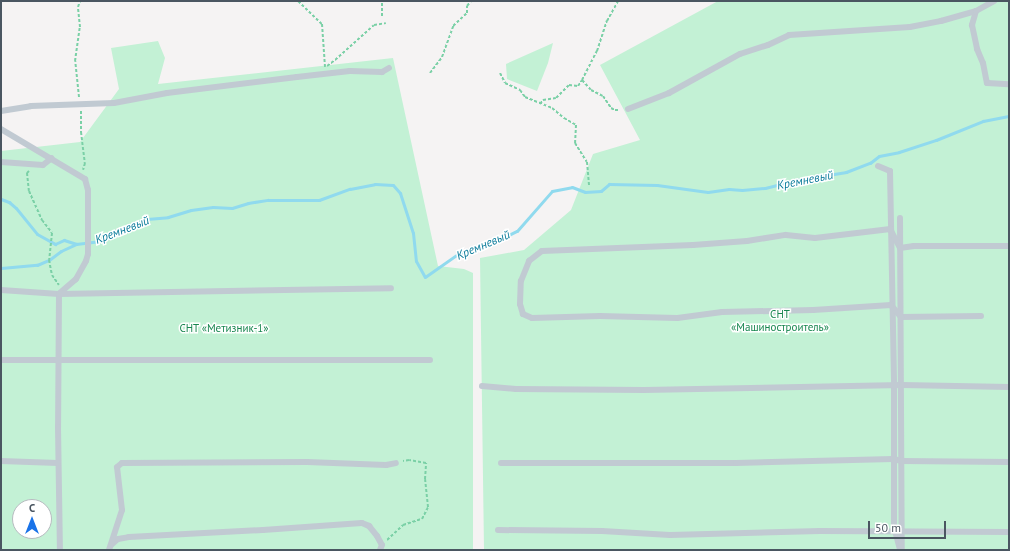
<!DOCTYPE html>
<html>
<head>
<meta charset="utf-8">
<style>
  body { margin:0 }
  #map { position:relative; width:1010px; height:551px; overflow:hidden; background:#f5f3f3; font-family:"PT Sans",sans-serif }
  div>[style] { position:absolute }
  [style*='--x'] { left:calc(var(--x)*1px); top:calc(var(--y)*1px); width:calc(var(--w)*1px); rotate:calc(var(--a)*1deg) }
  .green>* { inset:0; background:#c3f1d5 }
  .stream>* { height:3px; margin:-1.5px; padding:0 1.5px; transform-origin:1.5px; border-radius:1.5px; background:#90daee }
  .path>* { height:2px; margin-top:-1px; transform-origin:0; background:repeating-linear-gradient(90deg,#7ad0a6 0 3px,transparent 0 5px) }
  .lane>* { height:6px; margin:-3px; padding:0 3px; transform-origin:3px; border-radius:3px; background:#c1cad2 }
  span { translate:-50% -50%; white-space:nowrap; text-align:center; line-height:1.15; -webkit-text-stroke:3px #fff; paint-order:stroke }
  .park-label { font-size:11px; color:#17864f }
  .water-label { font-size:12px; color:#0c7c9b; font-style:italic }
  .frame { position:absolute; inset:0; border:2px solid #4a5661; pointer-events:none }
  .north { position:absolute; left:12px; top:499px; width:40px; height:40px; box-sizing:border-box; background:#fff; border:1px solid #b7bbc0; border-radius:50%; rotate:0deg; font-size:11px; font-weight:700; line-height:16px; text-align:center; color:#4a5661 }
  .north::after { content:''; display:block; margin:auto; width:14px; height:18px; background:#1a73e8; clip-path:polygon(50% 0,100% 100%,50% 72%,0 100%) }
  .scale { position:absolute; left:868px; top:521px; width:78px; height:18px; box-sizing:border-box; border:2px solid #4a5661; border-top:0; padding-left:5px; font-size:12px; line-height:14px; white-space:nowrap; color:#4a5661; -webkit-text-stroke:3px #fff; paint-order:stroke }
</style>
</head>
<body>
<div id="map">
  <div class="green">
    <div style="clip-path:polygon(718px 1px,1009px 1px,1009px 550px,484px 550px,480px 258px,524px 250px,571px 210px,593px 154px,640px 140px,600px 65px)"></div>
    <div style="clip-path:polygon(evenodd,158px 41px,165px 58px,158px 84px,393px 58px,438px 266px,464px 269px,473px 273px,473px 550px,1px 550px,1px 151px,80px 142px,119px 89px,111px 48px,158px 41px,20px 507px,44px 507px,44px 531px,20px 531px,20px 507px)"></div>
    <div style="clip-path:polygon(553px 43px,548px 63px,537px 91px,507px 79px,506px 64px)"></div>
  </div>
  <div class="stream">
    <div style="--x:1;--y:199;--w:9;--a:21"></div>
    <div style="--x:9;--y:202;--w:9;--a:41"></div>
    <div style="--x:16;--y:208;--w:33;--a:51"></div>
    <div style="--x:37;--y:234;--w:21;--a:29"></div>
    <div style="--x:55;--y:244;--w:10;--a:-24"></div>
    <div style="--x:64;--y:240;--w:13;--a:18"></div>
    <div style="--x:76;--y:244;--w:25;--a:-7"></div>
    <div style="--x:101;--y:241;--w:51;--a:-25.6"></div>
    <div style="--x:147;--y:219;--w:21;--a:-5"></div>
    <div style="--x:168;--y:217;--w:24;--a:-17"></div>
    <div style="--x:191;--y:210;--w:22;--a:-8"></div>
    <div style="--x:213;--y:207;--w:19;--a:3"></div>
    <div style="--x:232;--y:208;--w:17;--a:-17"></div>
    <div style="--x:248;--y:203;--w:20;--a:-9"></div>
    <div style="--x:268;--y:200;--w:51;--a:0"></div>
    <div style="--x:319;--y:200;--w:33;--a:-20"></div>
    <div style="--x:350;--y:189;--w:25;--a:-11"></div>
    <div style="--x:375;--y:184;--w:18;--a:3"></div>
    <div style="--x:393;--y:185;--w:11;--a:49"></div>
    <div style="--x:400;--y:193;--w:42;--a:72"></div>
    <div style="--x:413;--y:233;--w:28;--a:84"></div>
    <div style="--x:416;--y:261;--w:18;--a:61"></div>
    <div style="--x:425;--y:277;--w:39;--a:-35"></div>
    <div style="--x:457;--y:255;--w:14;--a:-25"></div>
    <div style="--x:470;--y:249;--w:18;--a:-13"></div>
    <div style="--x:488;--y:245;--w:32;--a:-26"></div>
    <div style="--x:517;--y:231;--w:53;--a:-48.8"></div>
    <div style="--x:552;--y:191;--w:20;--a:-11"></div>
    <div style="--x:572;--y:187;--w:14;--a:21"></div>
    <div style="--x:585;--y:192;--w:16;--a:-4"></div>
    <div style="--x:601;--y:191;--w:11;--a:-41"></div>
    <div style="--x:609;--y:184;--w:48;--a:1.2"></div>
    <div style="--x:657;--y:185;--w:51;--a:7.8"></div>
    <div style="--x:708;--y:192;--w:21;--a:-8"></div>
    <div style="--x:729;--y:189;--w:13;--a:4"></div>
    <div style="--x:742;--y:190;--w:23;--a:-5"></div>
    <div style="--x:765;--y:188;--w:33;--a:-14"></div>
    <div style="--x:797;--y:180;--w:50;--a:-9.3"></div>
    <div style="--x:846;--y:172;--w:26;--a:-21"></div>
    <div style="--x:870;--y:163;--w:11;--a:-38"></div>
    <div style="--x:879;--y:156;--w:20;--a:-11"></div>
    <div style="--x:899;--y:152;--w:39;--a:-18"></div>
    <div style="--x:936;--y:140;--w:51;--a:-22"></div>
    <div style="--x:983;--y:121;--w:26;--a:-11"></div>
    <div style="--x:1;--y:268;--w:36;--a:-5"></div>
    <div style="--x:37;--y:265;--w:13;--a:-23"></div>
    <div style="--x:49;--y:260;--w:15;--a:-37"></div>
    <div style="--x:61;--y:251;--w:17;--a:-25"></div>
  </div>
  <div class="path">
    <div style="--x:298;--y:1;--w:33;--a:44"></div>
    <div style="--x:322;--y:24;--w:43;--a:86"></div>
    <div style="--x:382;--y:16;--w:15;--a:-90"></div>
    <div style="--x:327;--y:66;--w:10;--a:-37"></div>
    <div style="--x:335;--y:60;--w:52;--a:-41.9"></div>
    <div style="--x:374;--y:25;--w:12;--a:-9"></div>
    <div style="--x:430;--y:73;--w:20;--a:-53"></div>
    <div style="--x:442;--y:57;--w:33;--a:-70"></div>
    <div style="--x:453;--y:26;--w:19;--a:-43"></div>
    <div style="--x:467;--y:13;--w:7;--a:-90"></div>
    <div style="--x:467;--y:6;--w:6;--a:-51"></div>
    <div style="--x:500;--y:73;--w:11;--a:63"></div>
    <div style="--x:505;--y:83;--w:17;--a:25"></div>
    <div style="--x:520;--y:90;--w:9;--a:54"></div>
    <div style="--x:525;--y:97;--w:29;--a:22"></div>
    <div style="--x:552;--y:108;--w:16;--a:40"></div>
    <div style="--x:564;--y:118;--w:14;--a:30"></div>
    <div style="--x:576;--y:125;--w:18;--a:93"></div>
    <div style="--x:575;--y:143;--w:22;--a:58"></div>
    <div style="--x:587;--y:162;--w:24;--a:85"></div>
    <div style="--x:582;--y:80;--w:33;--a:-63"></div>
    <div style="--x:597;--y:51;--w:32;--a:-72"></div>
    <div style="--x:607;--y:21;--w:23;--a:-61"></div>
    <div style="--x:79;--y:97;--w:36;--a:-96"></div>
    <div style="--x:75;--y:61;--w:34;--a:-82"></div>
    <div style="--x:80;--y:27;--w:20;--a:-96"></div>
    <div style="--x:78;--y:7;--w:6;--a:-72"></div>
    <div style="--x:540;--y:104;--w:5;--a:-53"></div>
    <div style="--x:543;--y:100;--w:13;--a:-9"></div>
    <div style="--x:556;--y:98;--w:18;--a:-45"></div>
    <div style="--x:569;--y:85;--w:9;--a:6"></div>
    <div style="--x:578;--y:86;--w:7;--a:-56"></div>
    <div style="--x:582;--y:80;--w:13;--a:48"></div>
    <div style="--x:591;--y:90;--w:13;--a:27"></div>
    <div style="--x:603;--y:96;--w:14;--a:56"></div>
    <div style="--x:611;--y:108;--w:4;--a:27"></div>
    <div style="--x:615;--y:110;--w:5;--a:0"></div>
    <div style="--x:81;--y:111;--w:21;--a:90"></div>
    <div style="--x:81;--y:132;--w:31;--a:83"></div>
    <div style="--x:85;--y:163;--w:7;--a:106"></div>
    <div style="--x:29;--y:171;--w:3;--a:135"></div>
    <div style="--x:27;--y:173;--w:18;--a:84"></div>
    <div style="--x:29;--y:191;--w:32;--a:66"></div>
    <div style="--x:42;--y:220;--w:16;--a:52"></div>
    <div style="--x:52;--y:233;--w:27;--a:96"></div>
    <div style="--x:49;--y:260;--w:15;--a:79"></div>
    <div style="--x:52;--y:275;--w:12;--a:55"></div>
    <div style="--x:387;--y:540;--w:22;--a:-43"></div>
    <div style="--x:403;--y:525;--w:20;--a:-18"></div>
    <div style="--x:422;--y:519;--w:13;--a:-63"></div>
    <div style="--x:428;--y:507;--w:28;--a:-96"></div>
    <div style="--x:425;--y:479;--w:16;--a:-86"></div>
    <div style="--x:426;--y:463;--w:17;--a:-170"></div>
    <div style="--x:409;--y:460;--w:6;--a:171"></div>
  </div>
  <div class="lane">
    <div style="--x:976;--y:11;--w:15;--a:106"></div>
    <div style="--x:972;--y:25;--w:25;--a:78"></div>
    <div style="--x:977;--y:49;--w:15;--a:67"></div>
    <div style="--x:983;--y:63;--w:20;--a:79"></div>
    <div style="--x:987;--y:83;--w:22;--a:3"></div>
    <div style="--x:628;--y:109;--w:44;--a:-21.3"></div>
    <div style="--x:669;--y:93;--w:81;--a:-28.8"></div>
    <div style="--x:740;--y:54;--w:29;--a:-18"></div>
    <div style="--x:768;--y:45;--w:23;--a:-25"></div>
    <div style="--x:789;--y:35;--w:121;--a:-3.8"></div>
    <div style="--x:910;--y:27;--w:32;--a:-11"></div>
    <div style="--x:941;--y:21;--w:36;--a:-16"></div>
    <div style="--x:976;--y:11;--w:21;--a:-29"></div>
    <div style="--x:1;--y:111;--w:30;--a:-9"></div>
    <div style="--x:31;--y:106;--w:83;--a:-2.1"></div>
    <div style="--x:114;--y:103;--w:54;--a:-10.7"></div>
    <div style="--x:167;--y:93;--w:131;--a:-7"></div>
    <div style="--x:297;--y:77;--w:53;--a:-6.5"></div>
    <div style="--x:350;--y:71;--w:32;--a:2"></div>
    <div style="--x:382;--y:72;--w:8;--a:-30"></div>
    <div style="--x:1;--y:129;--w:98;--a:30.8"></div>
    <div style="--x:85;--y:179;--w:11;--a:75"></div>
    <div style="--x:88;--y:190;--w:64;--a:90"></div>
    <div style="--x:88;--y:254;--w:7;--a:106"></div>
    <div style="--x:86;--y:261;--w:21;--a:119"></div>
    <div style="--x:76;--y:279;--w:23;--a:139"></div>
    <div style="--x:59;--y:294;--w:133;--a:90.4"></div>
    <div style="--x:58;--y:427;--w:123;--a:89.1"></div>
    <div style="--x:1;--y:162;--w:42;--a:4.1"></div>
    <div style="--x:43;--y:165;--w:11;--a:-38"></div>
    <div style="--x:878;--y:166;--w:13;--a:23"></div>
    <div style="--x:890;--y:171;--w:215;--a:88.9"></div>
    <div style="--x:894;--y:386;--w:141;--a:90"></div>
    <div style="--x:894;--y:527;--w:24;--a:75"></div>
    <div style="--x:900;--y:218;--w:330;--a:89.7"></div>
    <div style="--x:1;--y:290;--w:58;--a:3.9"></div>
    <div style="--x:59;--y:294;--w:332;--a:-1"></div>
    <div style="--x:981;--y:316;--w:80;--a:179.3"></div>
    <div style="--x:901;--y:317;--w:16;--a:-130"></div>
    <div style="--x:891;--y:305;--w:78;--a:176.3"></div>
    <div style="--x:813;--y:310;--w:91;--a:178.7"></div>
    <div style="--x:722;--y:312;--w:45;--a:172.4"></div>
    <div style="--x:677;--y:318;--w:77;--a:-178.5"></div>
    <div style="--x:600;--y:316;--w:68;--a:178.3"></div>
    <div style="--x:532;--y:318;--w:10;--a:-156"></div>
    <div style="--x:523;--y:314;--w:10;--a:-107"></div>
    <div style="--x:520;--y:304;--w:23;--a:-88"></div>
    <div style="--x:521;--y:281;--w:22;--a:-68"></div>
    <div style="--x:529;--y:261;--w:16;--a:-38"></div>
    <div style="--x:542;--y:251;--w:151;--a:-2.3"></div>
    <div style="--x:693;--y:245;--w:54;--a:-4.2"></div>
    <div style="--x:747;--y:241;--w:39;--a:-9"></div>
    <div style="--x:786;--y:235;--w:29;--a:6"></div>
    <div style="--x:815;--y:238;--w:76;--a:-6.8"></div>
    <div style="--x:890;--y:229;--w:21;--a:62"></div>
    <div style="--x:900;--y:248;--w:14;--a:-8"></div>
    <div style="--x:914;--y:246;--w:95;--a:0"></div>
    <div style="--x:1;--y:360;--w:429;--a:0"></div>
    <div style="--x:482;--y:386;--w:34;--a:5"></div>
    <div style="--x:516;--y:389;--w:128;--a:0.4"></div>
    <div style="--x:644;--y:390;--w:258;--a:-1.1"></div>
    <div style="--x:902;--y:385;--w:107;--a:1.1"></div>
    <div style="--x:1;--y:461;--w:57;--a:2"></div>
    <div style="--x:501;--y:463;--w:235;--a:0"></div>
    <div style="--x:736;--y:463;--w:157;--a:-1.5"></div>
    <div style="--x:893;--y:459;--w:9;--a:13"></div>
    <div style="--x:902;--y:461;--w:107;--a:0.5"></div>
    <div style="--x:498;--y:530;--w:104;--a:0.6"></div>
    <div style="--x:602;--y:531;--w:68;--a:3.4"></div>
    <div style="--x:670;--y:535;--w:150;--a:-1.5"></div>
    <div style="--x:820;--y:531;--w:189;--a:0.3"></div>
    <div style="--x:111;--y:545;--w:9;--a:-41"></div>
    <div style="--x:118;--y:539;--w:11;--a:-10"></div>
    <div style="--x:129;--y:537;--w:134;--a:-3"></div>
    <div style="--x:263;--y:530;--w:99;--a:-4"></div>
    <div style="--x:362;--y:523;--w:8;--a:23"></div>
    <div style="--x:369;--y:526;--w:13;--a:51"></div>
    <div style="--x:377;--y:536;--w:10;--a:61"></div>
    <div style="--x:382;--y:545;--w:5;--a:112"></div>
    <div style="--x:109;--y:550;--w:42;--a:-72"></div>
    <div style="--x:122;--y:510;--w:43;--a:-96.6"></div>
    <div style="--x:117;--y:467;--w:6;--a:-39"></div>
    <div style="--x:122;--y:463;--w:185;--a:-0.3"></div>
    <div style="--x:307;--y:462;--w:79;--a:2.2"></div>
    <div style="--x:386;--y:465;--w:10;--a:-11"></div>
  </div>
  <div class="park-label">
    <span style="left:780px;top:321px">СНТ<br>«Машиностроитель»</span>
    <span style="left:224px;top:328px">СНТ «Метизник-1»</span>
  </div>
  <div class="water-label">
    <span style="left:805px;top:180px;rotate:-11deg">Кремневый</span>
    <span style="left:122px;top:230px;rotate:-21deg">Кремневый</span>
    <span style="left:483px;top:245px;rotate:-23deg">Кремневый</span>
  </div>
  <div class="frame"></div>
  <div class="north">С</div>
  <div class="scale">50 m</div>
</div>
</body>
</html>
